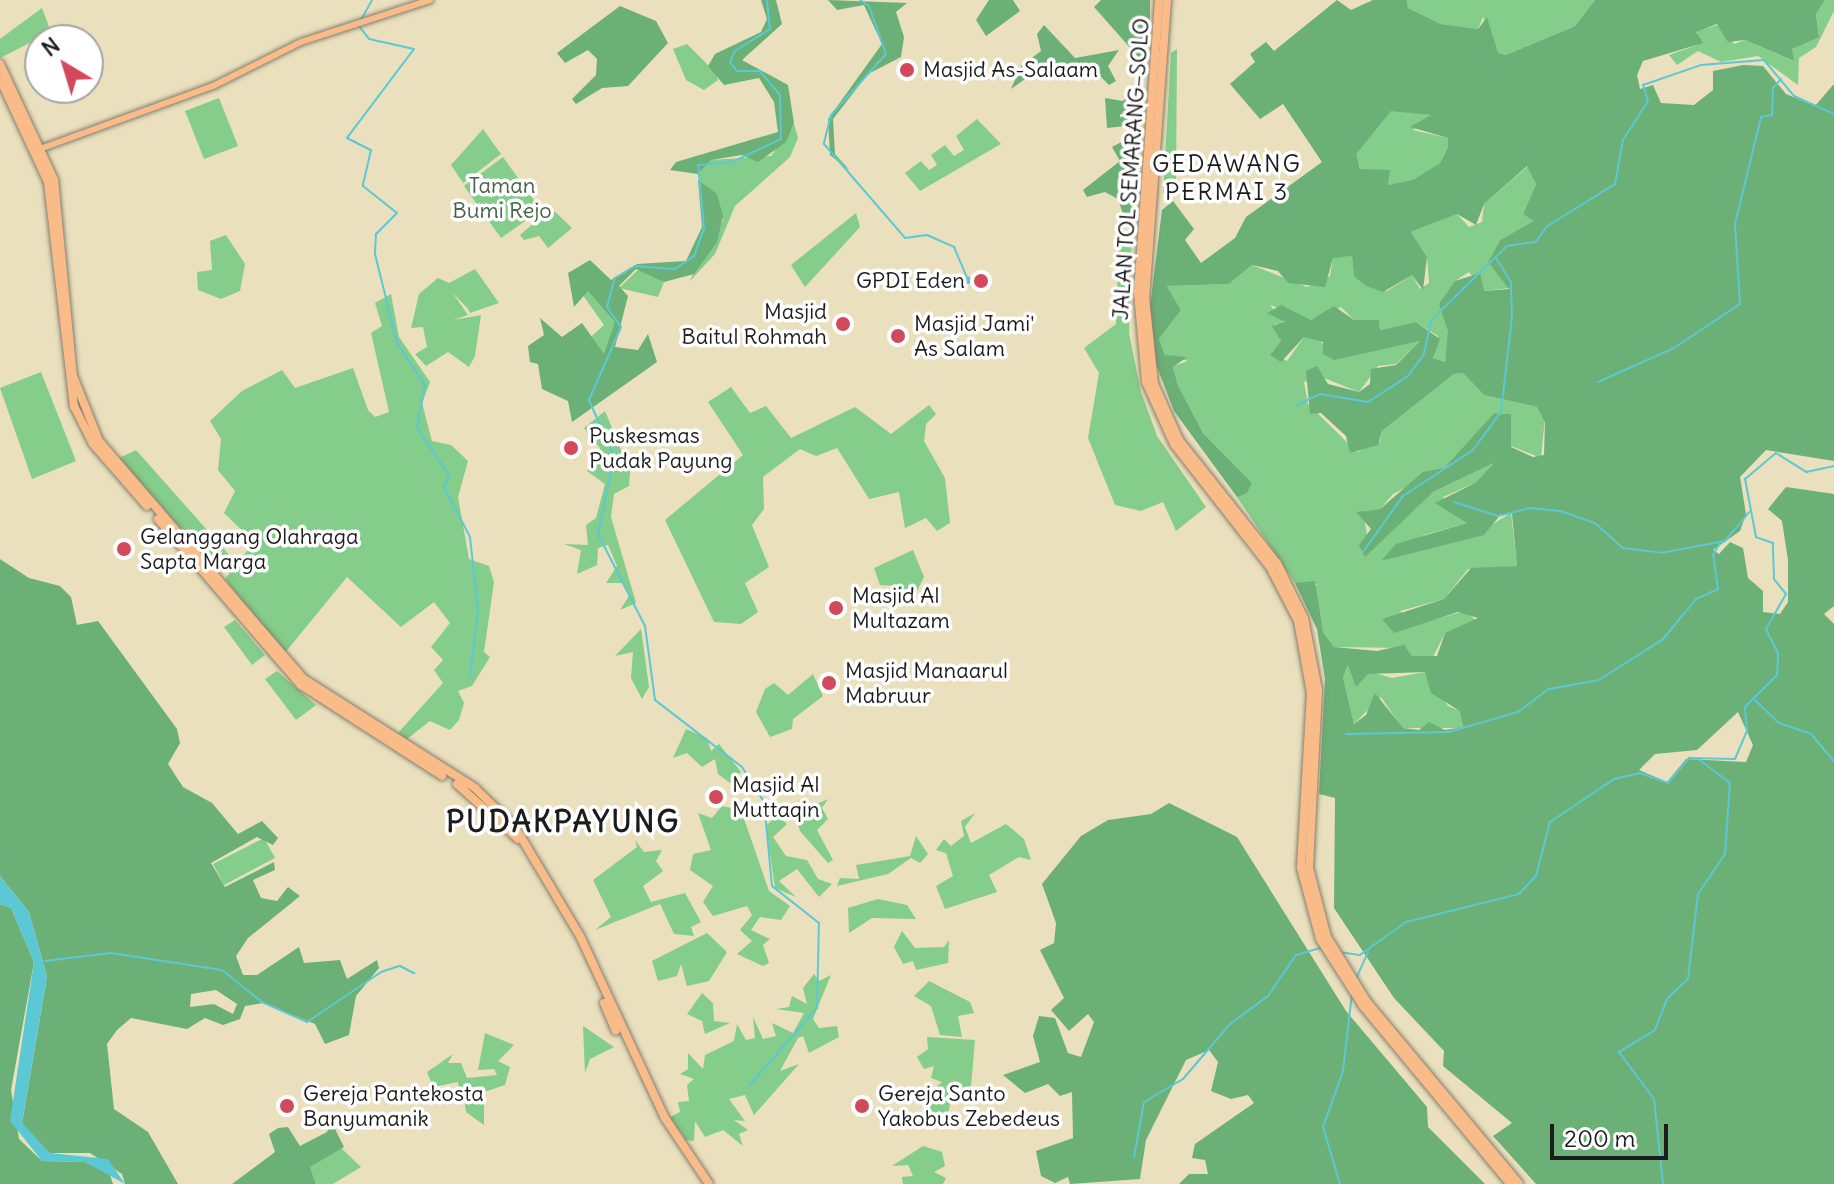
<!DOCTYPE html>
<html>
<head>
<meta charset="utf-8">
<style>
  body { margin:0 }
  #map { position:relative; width:1834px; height:1184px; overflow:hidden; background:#eae0be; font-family:Delius,sans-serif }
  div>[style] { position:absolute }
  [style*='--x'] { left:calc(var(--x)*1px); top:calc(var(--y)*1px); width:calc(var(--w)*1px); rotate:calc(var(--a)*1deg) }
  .green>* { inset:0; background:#84cd8a }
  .forest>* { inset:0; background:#6bb076 }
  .water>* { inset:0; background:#5cc8d4 }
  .stream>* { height:2px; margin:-1px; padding:0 1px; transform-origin:1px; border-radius:1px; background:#5cc8d4 }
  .river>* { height:7px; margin:-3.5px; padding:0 3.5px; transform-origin:3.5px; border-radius:3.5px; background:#5cc8d4 }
  .roads { filter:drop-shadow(0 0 2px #837e6d) drop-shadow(0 0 2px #837e6d) }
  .major>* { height:6px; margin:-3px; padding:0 3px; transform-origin:3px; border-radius:3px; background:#f9bc89 }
  .highway>* { height:8px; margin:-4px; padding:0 4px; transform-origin:4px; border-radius:4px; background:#f9bc89 }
  .dots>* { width:22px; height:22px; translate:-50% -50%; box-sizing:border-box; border:4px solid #fff; border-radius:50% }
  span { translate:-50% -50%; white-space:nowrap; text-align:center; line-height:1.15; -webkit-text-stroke:7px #fff; paint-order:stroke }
  .poi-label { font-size:22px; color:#1c1c1c }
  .left { translate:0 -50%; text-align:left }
  .right { translate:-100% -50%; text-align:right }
  .street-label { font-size:22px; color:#1c1c1c }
  .park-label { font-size:22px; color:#466348 }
  .neighbourhood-label { font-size:24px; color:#1c1c1c; letter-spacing:2px }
  .district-label { font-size:30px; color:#1c1c1c; font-weight:700; letter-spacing:2px }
  .north { position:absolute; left:24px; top:24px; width:80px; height:80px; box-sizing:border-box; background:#fff; border:2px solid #a4a4a4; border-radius:50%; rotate:322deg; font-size:22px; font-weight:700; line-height:32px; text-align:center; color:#1c1c1c }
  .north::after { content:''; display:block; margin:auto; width:28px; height:36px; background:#d1495b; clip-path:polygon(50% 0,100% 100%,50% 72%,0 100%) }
  .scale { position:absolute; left:1550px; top:1124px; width:118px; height:36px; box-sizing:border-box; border:4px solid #1c1c1c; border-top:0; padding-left:10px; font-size:24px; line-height:28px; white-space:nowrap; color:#1c1c1c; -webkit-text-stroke:6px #fff; paint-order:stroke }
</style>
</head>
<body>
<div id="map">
  <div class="green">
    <div style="clip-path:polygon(1407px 0,1595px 0,1575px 26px,1506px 55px,1498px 54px,1483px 17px,1478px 29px,1441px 24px,1408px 8px)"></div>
    <div style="clip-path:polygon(1825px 0,1834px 0,1834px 11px,1816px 47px,1799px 58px,1798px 85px,1758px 56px,1721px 62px,1698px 51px,1677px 65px,1669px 55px,1697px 45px,1697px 31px,1721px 24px,1734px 44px,1745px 40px,1793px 61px,1792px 49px,1819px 35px,1816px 14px)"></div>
    <div style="clip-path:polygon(42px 8px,51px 32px,0 58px,0 39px)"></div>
    <div style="clip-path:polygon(687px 44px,715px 72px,718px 80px,704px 90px,686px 80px,673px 49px)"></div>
    <div style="clip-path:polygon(1177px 49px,1176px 187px,1163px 193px,1171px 53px)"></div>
    <div style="clip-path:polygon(219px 98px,238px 146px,204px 159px,185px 111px)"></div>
    <div style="clip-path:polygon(1391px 110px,1431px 115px,1413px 130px,1448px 138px,1448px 147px,1440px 163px,1413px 181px,1388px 185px,1389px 170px,1361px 170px,1355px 154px)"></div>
    <div style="clip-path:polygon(977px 119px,1001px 144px,920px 191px,905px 173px,921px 161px,929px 170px,937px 165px,931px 155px,945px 145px,954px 156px,964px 150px,956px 136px)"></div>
    <div style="clip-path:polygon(794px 124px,798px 138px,790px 157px,735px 206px,715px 254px,689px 282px,723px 220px,717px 194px,703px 188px,698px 174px,711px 160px,771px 156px)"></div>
    <div style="clip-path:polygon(483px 129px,501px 154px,463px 183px,451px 165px)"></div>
    <div style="clip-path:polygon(503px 157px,541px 210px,501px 238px,464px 186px)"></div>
    <div style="clip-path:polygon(1528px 166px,1536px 184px,1523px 214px,1535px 221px,1500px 240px,1488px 262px,1509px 288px,1484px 291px,1469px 272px,1455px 281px,1445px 362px,1433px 358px,1438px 336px,1416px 322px,1380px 330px,1379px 320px,1354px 320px,1341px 307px,1311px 320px,1270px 305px,1285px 324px,1275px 324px,1281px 342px,1272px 352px,1287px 361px,1304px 337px,1315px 336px,1337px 358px,1420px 341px,1396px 364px,1378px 366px,1359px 392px,1324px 378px,1304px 382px,1308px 404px,1357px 452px,1380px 441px,1382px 431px,1454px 374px,1463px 373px,1484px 395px,1537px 407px,1545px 418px,1541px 458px,1511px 446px,1511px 414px,1494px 413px,1444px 468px,1393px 494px,1380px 509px,1363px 511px,1370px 552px,1386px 529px,1433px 492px,1494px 463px,1475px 483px,1443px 497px,1467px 523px,1424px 535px,1381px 561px,1473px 536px,1511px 513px,1517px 566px,1468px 569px,1444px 599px,1400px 611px,1415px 625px,1465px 611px,1478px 622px,1445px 633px,1433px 657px,1412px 656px,1406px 648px,1334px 647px,1323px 632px,1312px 592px,1317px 584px,1295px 583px,1237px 497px,1252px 483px,1203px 433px,1178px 385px,1173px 366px,1188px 361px,1165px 355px,1159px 339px,1181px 310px,1167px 286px,1229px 284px,1252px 265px,1307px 287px,1330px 276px,1333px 257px,1352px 256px,1354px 273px,1366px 286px,1387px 291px,1412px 275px,1420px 289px,1429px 283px,1427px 257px,1411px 232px,1457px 214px,1469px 227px,1482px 222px,1484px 204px)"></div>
    <div style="clip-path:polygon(551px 208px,572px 228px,548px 248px,539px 236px,524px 240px,520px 235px)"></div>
    <div style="clip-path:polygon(856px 213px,860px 227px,805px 287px,791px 265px)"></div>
    <div style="clip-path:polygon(1132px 232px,1129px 333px,1141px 392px,1157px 436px,1206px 507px,1176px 531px,1163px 502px,1141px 511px,1115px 505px,1088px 438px,1099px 373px,1084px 348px,1116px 324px,1119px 243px)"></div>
    <div style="clip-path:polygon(226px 235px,245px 264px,240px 291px,221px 299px,198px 290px,197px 272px,212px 270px,210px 241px)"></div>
    <div style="clip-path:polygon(640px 268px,664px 282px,658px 297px,619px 288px)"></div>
    <div style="clip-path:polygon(475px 269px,499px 303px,470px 313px,468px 309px,452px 292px,468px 315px,453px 320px,481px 315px,475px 356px,469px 367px,448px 352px,426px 366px,415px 354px,427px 347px,423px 327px,411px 328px,419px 294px,438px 278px,449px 283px)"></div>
    <div style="clip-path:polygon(589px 291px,616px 323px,604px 355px,594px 346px,592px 336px,604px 325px,582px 294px)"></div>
    <div style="clip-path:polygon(391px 294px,399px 337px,430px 382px,422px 403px,432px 441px,451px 445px,468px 461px,458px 497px,469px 559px,489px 566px,494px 582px,484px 652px,490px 657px,472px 686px,458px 691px,464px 703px,459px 720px,450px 730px,430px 721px,407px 739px,398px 733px,443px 683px,434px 670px,443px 660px,431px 647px,450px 623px,434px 602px,401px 627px,347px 577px,284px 654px,225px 579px,254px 542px,224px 513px,235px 491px,218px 470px,221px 439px,210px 421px,242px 391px,282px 370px,295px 388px,353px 368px,368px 410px,375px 417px,389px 412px,371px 333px,382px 326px,375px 303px)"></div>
    <div style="clip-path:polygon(41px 372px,76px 461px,32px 479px,0 388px)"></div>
    <div style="clip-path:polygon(731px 387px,750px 413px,766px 406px,791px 438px,855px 407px,891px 434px,929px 405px,936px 414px,926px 424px,924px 441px,945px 478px,950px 523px,937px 531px,926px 518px,905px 528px,899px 492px,869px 499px,837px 448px,816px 456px,800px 449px,763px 477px,764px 509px,752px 525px,769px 567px,745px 583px,758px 612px,741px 624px,714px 622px,665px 520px,743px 455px,708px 402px)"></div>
    <div style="clip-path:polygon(605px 411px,630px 472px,629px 486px,614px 494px,611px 517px,636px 603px,620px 610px,629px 596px,622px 583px,606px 583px,617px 566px,608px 545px,598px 548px,597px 565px,577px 574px,581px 550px,564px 544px,588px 545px,586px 525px,596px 518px,605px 484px,587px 471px,600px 448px,584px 428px)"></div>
    <div style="clip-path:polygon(136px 450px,232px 558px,217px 570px,119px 458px)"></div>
    <div style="clip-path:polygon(913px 550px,924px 577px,911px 603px,897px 586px,880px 585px,874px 568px)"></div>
    <div style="clip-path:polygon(235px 620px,265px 655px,252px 665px,224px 627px)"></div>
    <div style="clip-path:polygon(641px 629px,649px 687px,642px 699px,631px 678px,633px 652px,615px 656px)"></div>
    <div style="clip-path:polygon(1348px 665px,1392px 678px,1425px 672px,1448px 706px,1461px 711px,1463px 728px,1402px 728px,1381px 697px,1354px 724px,1343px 677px)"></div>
    <div style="clip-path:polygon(277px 671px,316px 705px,296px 720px,265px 679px)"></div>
    <div style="clip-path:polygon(813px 674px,823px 696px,793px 719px,792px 729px,770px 737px,756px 712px,765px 689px,774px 683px,788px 695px)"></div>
    <div style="clip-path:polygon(686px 729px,707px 738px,711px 751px,719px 744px,741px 772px,730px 783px,718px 774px,715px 759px,702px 767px,687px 753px,673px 758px)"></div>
    <div style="clip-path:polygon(828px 799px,822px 808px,828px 819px,817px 830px,833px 860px,828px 863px,800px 831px,795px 814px)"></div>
    <div style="clip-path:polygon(722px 806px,741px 810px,769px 891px,790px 906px,781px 920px,760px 917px,751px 930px,770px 939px,763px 945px,769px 963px,763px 966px,737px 954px,752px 941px,740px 930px,752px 915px,747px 906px,713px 916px,703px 902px,713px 886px,690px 870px,693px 854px,711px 850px,698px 813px,712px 818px)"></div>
    <div style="clip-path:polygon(975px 813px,965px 827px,971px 843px,1006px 824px,1024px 839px,1031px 860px,1019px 857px,989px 875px,997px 892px,945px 909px,936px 886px,953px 876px,946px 853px,936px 850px,944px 839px,951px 846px,964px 836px,961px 821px)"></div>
    <div style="clip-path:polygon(777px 815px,787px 824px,773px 837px,786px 856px,807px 860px,818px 879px,832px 884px,819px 897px,797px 869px,779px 881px,796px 897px,775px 888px,766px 826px)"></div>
    <div style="clip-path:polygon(916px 836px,928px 854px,920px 863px,911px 858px,888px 874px,837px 886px,840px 878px,859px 879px,856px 865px,910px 856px)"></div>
    <div style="clip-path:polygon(264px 838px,275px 858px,224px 885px,213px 864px)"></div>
    <div style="clip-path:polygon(635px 840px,644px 852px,662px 850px,656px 861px,663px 871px,643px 886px,651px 902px,685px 893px,701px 922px,691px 927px,694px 936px,674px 934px,660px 904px,595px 930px,611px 917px,593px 880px,637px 847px)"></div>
    <div style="clip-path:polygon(878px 899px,907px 905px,916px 919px,872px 918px,849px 933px,848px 908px)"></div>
    <div style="clip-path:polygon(902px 931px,915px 948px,944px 947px,949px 940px,948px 963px,916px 970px,913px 961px,903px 964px,894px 947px)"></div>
    <div style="clip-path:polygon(707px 933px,727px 952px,709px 981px,687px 986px,681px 964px,677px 976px,658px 981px,652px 961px)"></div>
    <div style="clip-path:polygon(814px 974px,819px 981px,831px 975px,813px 1019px,819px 1028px,837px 1026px,839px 1037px,809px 1053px,803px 1036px,798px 1038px,780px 1071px,799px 1064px,754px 1115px,745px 1095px,729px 1099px,745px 1121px,734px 1120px,748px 1130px,739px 1134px,743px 1146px,723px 1130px,705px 1137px,695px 1121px,694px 1141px,686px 1140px,670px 1117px,680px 1112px,678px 1102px,689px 1101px,687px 1085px,694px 1079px,680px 1074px,688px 1069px,688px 1053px,703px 1069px,705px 1055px,734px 1041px,737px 1024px,746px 1040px,755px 1038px,753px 1017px,763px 1039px,776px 1036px,772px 1023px,793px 1033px,804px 1013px,776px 1009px,789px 1007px,792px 996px,807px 1004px,803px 988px)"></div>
    <div style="clip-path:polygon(929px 981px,970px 1002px,974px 1013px,958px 1016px,962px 1037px,940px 1035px,931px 1006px,914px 996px)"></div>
    <div style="clip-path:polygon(702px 993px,713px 1003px,714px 1021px,730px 1023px,705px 1034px,702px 1021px,687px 1014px)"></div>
    <div style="clip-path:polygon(583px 1026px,614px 1047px,590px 1059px,585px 1073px)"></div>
    <div style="clip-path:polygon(485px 1033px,514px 1045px,498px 1061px,510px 1067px,505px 1085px,484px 1092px,484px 1125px,466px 1112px,464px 1098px,472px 1090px,459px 1091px,458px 1082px,433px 1087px,427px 1072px,453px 1054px,448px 1063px,461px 1063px,467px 1078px,497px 1075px,494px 1069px,478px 1070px)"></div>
    <div style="clip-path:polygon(927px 1037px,975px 1040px,970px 1098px,950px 1104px,948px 1115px,924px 1113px,922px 1098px,944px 1095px,934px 1089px,942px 1082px,931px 1078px,934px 1066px,924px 1069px,917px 1057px,928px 1049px)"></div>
    <div style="clip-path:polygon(923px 1146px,942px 1152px,945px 1166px,934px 1172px,946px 1178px,943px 1184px,903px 1184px,902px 1177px,913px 1176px,908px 1165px,892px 1166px)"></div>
    <div style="clip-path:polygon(340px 1147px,361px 1167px,333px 1184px,316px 1184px,310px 1167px)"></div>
  </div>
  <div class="forest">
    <div style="clip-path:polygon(761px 0,776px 0,782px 24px,742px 60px,788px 85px,794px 123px,786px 142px,758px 162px,742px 155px,711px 160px,698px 174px,670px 170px,676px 162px,778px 132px,774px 102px,759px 78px,724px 85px,708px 66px,715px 54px,761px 32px,767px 19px)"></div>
    <div style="clip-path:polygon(828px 0,907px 3px,896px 12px,904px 37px,901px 57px,868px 74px,833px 119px,835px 154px,850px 171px,830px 155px,828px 119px,882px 44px,864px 5px,837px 10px)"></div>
    <div style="clip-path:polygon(989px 0,1013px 0,1020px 11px,986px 36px,976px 20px)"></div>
    <div style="clip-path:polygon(1101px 0,1150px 0,1150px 41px,1140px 59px,1094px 7px)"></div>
    <div style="clip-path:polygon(evenodd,1337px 0,1351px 10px,1373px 0,1407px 0,1408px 8px,1441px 24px,1478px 29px,1487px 17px,1498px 53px,1506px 55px,1575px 26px,1595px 0,1825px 0,1816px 14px,1819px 37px,1792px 49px,1794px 61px,1745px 40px,1728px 42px,1717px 24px,1696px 32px,1703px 43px,1643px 61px,1637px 75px,1640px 89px,1653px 85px,1661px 103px,1694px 105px,1713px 90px,1713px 71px,1743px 65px,1763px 66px,1786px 94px,1815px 106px,1834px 84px,1834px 461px,1766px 450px,1740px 477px,1746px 514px,1740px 531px,1713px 550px,1719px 554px,1730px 542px,1743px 548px,1748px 578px,1763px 591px,1763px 612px,1780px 614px,1788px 602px,1788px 560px,1782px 521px,1768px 509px,1786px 487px,1834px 494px,1834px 606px,1824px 614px,1834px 624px,1834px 1184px,1536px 1184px,1493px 1136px,1512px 1123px,1443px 1066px,1444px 1051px,1394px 998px,1334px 908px,1335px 798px,1319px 794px,1325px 679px,1317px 629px,1295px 583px,1315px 581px,1323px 632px,1334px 647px,1377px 651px,1404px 645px,1412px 656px,1437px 656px,1445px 633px,1478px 618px,1458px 612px,1394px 633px,1382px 619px,1444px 599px,1471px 568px,1517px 566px,1512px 514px,1501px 514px,1484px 535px,1381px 561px,1396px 544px,1467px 523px,1435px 503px,1475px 483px,1494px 463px,1433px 492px,1365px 557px,1359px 545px,1371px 529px,1356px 512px,1380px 509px,1423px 472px,1444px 468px,1494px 413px,1511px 414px,1511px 447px,1533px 457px,1544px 455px,1545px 422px,1537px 407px,1484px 395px,1463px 373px,1454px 374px,1382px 431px,1378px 445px,1350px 453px,1346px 436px,1321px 413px,1310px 414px,1306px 371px,1317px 366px,1328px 384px,1359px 392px,1370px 384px,1371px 369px,1396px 365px,1420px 341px,1334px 360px,1323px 354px,1323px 342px,1304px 337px,1281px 362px,1270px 355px,1281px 341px,1272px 326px,1285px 322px,1267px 313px,1281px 305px,1311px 320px,1334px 306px,1354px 320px,1379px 320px,1380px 330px,1416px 322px,1440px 339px,1433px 358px,1445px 362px,1448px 331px,1439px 304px,1455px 281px,1480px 273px,1484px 291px,1509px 289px,1488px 262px,1500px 240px,1534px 221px,1523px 214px,1536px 184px,1527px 166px,1484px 204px,1476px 225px,1457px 214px,1411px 232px,1427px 257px,1423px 290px,1412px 275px,1383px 292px,1366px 286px,1354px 276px,1352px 256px,1333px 258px,1325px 287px,1288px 283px,1278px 271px,1252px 265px,1229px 284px,1167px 286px,1181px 310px,1159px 339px,1165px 355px,1187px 357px,1173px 367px,1178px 385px,1203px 433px,1252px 483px,1247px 493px,1237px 497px,1174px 411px,1157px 367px,1150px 307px,1162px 210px,1173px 201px,1194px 229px,1185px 240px,1201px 263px,1235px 238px,1246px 217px,1322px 162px,1283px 104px,1260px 119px,1230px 84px,1255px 62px,1250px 54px,1266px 42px,1274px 51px,1337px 0,1391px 111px,1431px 115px,1410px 127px,1448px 138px,1448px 147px,1440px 163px,1413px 180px,1388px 185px,1390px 170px,1360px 169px,1356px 154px,1391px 111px,1337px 0,1348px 665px,1356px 687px,1368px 674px,1425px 672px,1431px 693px,1460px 711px,1463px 727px,1445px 730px,1429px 722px,1419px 730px,1403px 728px,1375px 693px,1366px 715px,1354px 724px,1343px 677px,1348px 665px,1337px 0,1738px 712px,1753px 745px,1746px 762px,1686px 759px,1667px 782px,1639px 770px,1655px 754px,1697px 750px,1738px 712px)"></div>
    <div style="clip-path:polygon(620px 6px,656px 21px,668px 43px,628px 86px,602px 88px,576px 104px,572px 99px,596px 75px,597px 59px,588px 50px,565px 63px,557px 53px)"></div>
    <div style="clip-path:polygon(1044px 25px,1075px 58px,1119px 50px,1108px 66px,1116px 81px,1109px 85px,1090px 66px,1069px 77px,1050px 61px,1011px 89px,1021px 66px,1041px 51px,1037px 34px)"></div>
    <div style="clip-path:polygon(1135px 86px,1142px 103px,1133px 106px,1125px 126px,1107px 128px,1105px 98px,1123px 101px)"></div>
    <div style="clip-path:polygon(1129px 138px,1140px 143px,1129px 169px,1127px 198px,1134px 207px,1125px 220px,1118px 199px,1105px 192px,1087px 197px,1083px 190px,1120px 161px,1112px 147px)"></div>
    <div style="clip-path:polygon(698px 180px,717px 194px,723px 216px,717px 242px,694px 274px,664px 282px,636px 269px,619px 286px,628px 296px,615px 347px,638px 350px,648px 334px,657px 362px,572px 422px,568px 401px,542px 389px,538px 364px,530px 362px,528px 346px,544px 335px,540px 318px,562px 337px,582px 323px,604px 354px,615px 322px,588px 291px,574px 307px,568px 273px,590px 260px,611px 280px,637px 264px,686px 261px,702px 227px)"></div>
    <div style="clip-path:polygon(evenodd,0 559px,29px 578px,60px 586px,71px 597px,77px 625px,98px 621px,177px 729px,180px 743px,168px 764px,183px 787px,212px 803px,238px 834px,262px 821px,278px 838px,273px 845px,257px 837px,211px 863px,225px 887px,274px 862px,275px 870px,253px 880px,261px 898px,277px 901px,288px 887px,300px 896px,248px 938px,236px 956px,243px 975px,257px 975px,299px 947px,304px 963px,340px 960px,347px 979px,377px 960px,379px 968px,356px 996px,349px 1035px,325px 1044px,315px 1024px,263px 1003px,245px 1006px,240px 1019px,223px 1025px,205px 1018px,187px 1029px,131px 1018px,117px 1030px,107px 1044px,114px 1109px,148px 1132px,178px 1184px,125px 1184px,122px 1174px,90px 1153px,50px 1153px,36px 1146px,22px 1123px,47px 977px,29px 912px,0 876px,0 559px,216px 990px,237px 1004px,233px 1014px,214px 1004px,190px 1007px,191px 994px,216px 990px)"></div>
    <div style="clip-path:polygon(1169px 803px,1237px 837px,1346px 1011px,1427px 1107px,1428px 1127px,1485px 1184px,1179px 1184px,1189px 1174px,1208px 1174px,1205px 1160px,1192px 1158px,1195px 1144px,1254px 1103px,1248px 1095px,1231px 1099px,1211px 1091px,1218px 1062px,1209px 1050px,1186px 1060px,1146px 1140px,1140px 1179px,1070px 1184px,1068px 1177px,1055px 1183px,1041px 1176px,1036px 1151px,1073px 1138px,1072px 1092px,1060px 1096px,1048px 1084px,1025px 1093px,1003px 1075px,1040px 1062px,1033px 1036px,1039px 1016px,1055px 1018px,1068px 1053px,1081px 1057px,1094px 1022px,1088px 1014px,1069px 1031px,1051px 1010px,1064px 998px,1040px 950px,1054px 943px,1056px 923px,1042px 884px,1081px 836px,1108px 820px,1151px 814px)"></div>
    <div style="clip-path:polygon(0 904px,11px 908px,34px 962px,11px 1090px,19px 1139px,42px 1161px,85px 1162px,109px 1172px,113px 1184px,0 1184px)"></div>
    <div style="clip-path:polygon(331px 1121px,344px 1147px,310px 1167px,316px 1184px,232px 1184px,275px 1152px,269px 1134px,278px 1128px,288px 1127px,300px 1146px,327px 1132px)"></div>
  </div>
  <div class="water">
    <div style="clip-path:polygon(0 876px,29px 912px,47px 977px,22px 1123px,50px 1153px,108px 1159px,125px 1184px,85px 1162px,42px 1161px,10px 1121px,34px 962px,11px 908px,0 904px)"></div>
  </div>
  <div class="stream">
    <div style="--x:860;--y:0;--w:11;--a:34"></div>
    <div style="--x:869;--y:6;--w:51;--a:70.5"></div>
    <div style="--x:886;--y:54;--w:82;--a:132"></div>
    <div style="--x:831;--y:115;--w:30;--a:104"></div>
    <div style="--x:824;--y:144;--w:124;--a:49.2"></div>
    <div style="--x:905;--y:238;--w:22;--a:-8"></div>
    <div style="--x:927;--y:235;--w:30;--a:24"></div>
    <div style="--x:954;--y:247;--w:36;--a:67"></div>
    <div style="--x:361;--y:20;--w:23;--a:-61"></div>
    <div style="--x:359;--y:26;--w:16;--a:52"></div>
    <div style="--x:369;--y:39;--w:46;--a:12.5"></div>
    <div style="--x:414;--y:49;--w:111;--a:127"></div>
    <div style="--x:347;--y:138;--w:27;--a:27"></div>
    <div style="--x:371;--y:150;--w:37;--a:103"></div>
    <div style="--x:363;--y:186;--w:43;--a:38.5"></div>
    <div style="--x:397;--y:213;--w:30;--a:135"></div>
    <div style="--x:376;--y:234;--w:20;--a:93"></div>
    <div style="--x:375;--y:254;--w:92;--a:76.1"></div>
    <div style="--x:397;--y:343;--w:50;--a:56.3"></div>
    <div style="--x:425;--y:385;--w:44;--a:100.5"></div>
    <div style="--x:417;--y:428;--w:57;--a:55.8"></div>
    <div style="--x:449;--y:475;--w:13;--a:113"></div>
    <div style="--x:444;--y:487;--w:56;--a:62.5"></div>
    <div style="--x:470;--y:537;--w:72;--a:83.7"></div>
    <div style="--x:478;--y:609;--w:70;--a:96.5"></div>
    <div style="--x:1598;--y:382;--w:83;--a:-24.1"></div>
    <div style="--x:1674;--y:348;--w:79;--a:-33.7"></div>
    <div style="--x:1740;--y:304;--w:80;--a:-93.6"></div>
    <div style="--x:1735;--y:224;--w:110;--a:-76.3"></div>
    <div style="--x:1761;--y:117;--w:11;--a:-10"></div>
    <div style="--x:1772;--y:115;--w:27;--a:-88"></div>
    <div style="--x:1773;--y:88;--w:12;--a:-48"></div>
    <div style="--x:1297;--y:405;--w:25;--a:-26"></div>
    <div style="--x:1320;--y:394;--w:49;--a:9.5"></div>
    <div style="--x:1368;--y:402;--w:48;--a:-33"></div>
    <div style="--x:1408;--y:376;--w:27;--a:-54"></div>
    <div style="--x:1424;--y:354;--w:35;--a:-78"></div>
    <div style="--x:1431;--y:320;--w:106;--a:-44.2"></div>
    <div style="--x:1507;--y:246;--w:29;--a:-8"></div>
    <div style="--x:1536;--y:242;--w:18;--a:-56"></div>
    <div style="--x:1546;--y:227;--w:81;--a:-31.9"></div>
    <div style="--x:1615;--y:184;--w:45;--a:-79.7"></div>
    <div style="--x:1623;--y:140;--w:46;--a:-57.3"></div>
    <div style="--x:1648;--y:101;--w:17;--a:-107"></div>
    <div style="--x:1643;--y:85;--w:61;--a:-19"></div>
    <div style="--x:1701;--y:65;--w:63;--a:-4.5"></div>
    <div style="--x:1764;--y:60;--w:47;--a:50.2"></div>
    <div style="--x:1794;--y:96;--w:44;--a:24.2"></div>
    <div style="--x:1454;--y:502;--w:46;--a:17.7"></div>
    <div style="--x:1498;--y:516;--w:33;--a:-14"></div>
    <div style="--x:1530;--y:508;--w:31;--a:6"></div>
    <div style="--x:1561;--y:511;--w:37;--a:20"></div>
    <div style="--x:1596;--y:524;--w:36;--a:42"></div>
    <div style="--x:1623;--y:548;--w:38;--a:7"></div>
    <div style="--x:1661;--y:553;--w:65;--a:-10.6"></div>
    <div style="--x:1725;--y:541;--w:38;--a:-50"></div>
    <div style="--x:1363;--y:552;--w:69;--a:-54.5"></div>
    <div style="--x:1403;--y:496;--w:84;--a:-33.3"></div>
    <div style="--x:1473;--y:450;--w:47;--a:-53.6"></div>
    <div style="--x:1501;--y:412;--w:96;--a:-83.4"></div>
    <div style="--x:1512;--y:317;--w:35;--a:-92"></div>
    <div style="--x:1511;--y:282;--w:28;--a:-122"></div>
    <div style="--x:1755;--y:700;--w:33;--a:44"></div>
    <div style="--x:1779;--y:723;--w:34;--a:19"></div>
    <div style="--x:1811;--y:734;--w:35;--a:50"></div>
    <div style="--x:1346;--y:734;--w:103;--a:-1.1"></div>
    <div style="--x:1449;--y:732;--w:72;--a:-16.2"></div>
    <div style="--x:1518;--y:712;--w:39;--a:-37"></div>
    <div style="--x:1549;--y:689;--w:51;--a:-10.2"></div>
    <div style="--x:1599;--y:680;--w:76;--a:-32.6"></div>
    <div style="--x:1663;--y:639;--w:52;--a:-50.5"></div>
    <div style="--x:1696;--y:599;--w:24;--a:-24"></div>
    <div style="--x:1718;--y:589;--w:34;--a:-98"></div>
    <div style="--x:1713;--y:555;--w:16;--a:-60"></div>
    <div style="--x:1340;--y:952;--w:20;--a:9"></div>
    <div style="--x:1360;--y:955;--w:57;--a:-35.7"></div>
    <div style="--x:1406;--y:922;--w:116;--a:-13.9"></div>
    <div style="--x:1519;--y:894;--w:25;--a:-47"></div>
    <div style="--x:1536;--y:876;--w:56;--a:-75.5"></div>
    <div style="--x:1550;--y:822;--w:77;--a:-33.9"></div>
    <div style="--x:1614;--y:779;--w:27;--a:-13"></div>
    <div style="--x:1640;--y:773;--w:30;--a:20"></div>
    <div style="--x:1668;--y:783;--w:33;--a:-50"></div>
    <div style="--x:1689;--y:758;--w:46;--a:1.2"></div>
    <div style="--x:1735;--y:759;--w:30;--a:-67"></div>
    <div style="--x:1747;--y:731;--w:24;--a:-95"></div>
    <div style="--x:1745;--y:707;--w:45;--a:-45"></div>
    <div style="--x:1777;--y:675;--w:22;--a:-87"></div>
    <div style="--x:1778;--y:653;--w:27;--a:-117"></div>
    <div style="--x:1766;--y:629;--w:40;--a:-60.3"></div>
    <div style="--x:1786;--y:594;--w:19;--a:-129"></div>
    <div style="--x:1774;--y:579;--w:36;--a:-92"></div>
    <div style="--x:1773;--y:543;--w:18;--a:-161"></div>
    <div style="--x:1756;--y:537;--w:59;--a:-100.7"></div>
    <div style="--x:1745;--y:479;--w:40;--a:-40"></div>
    <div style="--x:1776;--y:453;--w:36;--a:32"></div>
    <div style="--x:1806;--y:472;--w:29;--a:-12"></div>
    <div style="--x:45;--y:961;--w:66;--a:-6.9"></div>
    <div style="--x:111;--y:953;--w:112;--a:8.7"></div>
    <div style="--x:222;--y:970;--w:51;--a:38.7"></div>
    <div style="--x:262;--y:1002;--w:49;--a:24"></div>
    <div style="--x:307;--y:1022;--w:89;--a:-34"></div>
    <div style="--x:381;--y:972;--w:20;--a:-18"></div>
    <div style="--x:400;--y:966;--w:16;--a:27"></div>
    <div style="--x:1356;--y:979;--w:30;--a:-66"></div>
    <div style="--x:749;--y:1086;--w:103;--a:-48.9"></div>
    <div style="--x:817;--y:1008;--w:85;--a:-88.7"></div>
    <div style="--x:819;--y:923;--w:60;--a:-141.8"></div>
    <div style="--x:772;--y:886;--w:84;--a:-95.4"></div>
    <div style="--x:764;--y:802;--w:41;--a:-122.2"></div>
    <div style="--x:742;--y:767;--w:110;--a:-142.4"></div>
    <div style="--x:655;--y:700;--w:75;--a:-97.7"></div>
    <div style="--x:645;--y:626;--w:103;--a:-117.1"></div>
    <div style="--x:598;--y:534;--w:79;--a:-78.3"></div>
    <div style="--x:614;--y:457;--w:62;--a:-113.7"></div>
    <div style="--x:589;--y:400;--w:80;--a:-66.3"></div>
    <div style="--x:621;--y:327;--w:24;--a:-125"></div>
    <div style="--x:607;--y:307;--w:30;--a:-75"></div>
    <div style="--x:615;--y:278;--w:23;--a:-31"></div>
    <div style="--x:635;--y:266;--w:40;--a:4.3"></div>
    <div style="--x:675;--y:269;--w:23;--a:-34"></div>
    <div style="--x:694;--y:256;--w:30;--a:-70"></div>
    <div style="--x:704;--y:228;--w:63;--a:-95.4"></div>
    <div style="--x:698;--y:165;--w:34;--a:-5"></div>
    <div style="--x:732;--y:162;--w:54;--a:-25.1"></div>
    <div style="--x:781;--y:139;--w:44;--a:-91.3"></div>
    <div style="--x:780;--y:95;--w:31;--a:-130"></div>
    <div style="--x:760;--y:71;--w:23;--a:180"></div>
    <div style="--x:737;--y:71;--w:11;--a:-128"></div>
    <div style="--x:730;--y:62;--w:12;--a:-66"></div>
    <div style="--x:735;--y:51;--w:41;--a:-32.2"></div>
    <div style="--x:770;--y:29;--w:29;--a:-96"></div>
    <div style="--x:1134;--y:1157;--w:56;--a:-79.7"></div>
    <div style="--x:1144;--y:1102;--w:45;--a:-30.5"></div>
    <div style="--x:1183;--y:1079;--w:72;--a:-49.5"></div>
    <div style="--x:1230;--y:1024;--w:47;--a:-36.4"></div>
    <div style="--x:1268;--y:996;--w:50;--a:-55.7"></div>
    <div style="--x:1296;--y:955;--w:26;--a:-16"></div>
    <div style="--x:1340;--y:1184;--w:59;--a:-106.6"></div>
    <div style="--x:1323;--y:1127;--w:59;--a:-70.3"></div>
    <div style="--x:1343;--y:1071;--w:79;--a:-83.4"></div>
    <div style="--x:1663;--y:1184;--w:85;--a:-96"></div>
    <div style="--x:1654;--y:1099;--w:59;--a:-126.7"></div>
    <div style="--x:1619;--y:1052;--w:42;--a:-31.4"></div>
    <div style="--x:1655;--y:1030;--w:33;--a:-69"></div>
    <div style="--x:1667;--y:999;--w:29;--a:-44"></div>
    <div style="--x:1688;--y:979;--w:86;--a:-83.3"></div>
    <div style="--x:1698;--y:894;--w:48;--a:-56"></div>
    <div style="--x:1725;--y:854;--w:71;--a:-86"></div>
    <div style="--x:1730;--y:783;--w:41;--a:-142.9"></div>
  </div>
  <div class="river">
    <div style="--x:947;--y:278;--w:21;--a:5"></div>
  </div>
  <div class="roads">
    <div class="major">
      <div style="--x:37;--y:150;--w:187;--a:-20"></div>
      <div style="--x:213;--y:86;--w:98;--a:-26.6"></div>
      <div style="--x:301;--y:42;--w:136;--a:-18"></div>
    </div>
    <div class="highway">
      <div style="--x:1159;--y:0;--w:293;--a:94.1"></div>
      <div style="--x:1138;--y:292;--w:90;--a:84.9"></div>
      <div style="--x:1146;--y:382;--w:68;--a:65.7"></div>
      <div style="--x:1174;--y:444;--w:156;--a:52"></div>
      <div style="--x:1270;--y:567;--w:61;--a:62.6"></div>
      <div style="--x:1298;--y:621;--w:73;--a:79.8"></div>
      <div style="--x:1311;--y:693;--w:175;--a:93.3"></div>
      <div style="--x:1301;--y:868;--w:73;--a:75"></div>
      <div style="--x:1320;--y:939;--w:80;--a:57.3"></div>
      <div style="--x:1363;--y:1006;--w:231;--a:50.4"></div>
      <div style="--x:1167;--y:0;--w:298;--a:94.2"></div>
      <div style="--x:1145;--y:297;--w:87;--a:84.1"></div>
      <div style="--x:1154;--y:384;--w:61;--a:65.9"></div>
      <div style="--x:1179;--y:440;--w:157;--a:51.5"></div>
      <div style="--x:1277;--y:563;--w:61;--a:63.9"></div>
      <div style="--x:1304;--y:618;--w:73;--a:79"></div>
      <div style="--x:1318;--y:690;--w:178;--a:92.9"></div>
      <div style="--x:1309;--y:868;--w:71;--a:75.4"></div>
      <div style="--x:1327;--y:937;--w:76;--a:58.4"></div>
      <div style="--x:1367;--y:1002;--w:237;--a:50.1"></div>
      <div style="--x:0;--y:64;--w:128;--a:65"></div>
      <div style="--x:54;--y:180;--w:197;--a:84.5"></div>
      <div style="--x:73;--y:376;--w:70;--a:68.2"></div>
      <div style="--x:99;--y:441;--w:314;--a:49.3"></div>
      <div style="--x:304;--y:679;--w:203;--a:32.5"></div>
      <div style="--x:475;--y:788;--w:56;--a:44.3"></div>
      <div style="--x:515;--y:827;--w:127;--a:59.2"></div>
      <div style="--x:580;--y:936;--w:201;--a:65"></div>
      <div style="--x:665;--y:1118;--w:79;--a:56.3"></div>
      <div style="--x:0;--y:79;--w:114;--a:65"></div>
      <div style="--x:48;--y:182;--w:226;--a:83.4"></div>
      <div style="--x:74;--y:406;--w:42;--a:63.4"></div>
      <div style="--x:93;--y:444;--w:82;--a:48.9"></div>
      <div style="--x:158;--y:519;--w:219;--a:49.3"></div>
      <div style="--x:301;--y:685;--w:168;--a:32.8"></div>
      <div style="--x:457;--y:784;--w:82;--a:42"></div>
      <div style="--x:604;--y:1003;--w:30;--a:67"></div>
    </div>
  </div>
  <div class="dots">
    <div style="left:907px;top:70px;background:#d1495b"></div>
    <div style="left:981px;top:281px;background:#d1495b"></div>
    <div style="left:843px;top:324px;background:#d1495b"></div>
    <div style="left:898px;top:336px;background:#d1495b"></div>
    <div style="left:571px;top:448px;background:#d1495b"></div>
    <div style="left:124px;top:549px;background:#d1495b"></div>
    <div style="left:836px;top:608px;background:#d1495b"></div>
    <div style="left:829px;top:683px;background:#d1495b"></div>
    <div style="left:716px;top:797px;background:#d1495b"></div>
    <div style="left:287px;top:1106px;background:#d1495b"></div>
    <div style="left:862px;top:1106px;background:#d1495b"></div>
  </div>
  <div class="poi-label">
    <span class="left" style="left:923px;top:70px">Masjid As-Salaam</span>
    <span class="right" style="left:965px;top:281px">GPDI Eden</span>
    <span class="right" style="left:827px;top:324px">Masjid<br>Baitul Rohmah</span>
    <span class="left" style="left:914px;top:336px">Masjid Jami'<br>As Salam</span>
    <span class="left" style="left:589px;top:448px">Puskesmas<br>Pudak Payung</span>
    <span class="left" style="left:140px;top:549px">Gelanggang Olahraga<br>Sapta Marga</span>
    <span class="left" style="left:852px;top:608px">Masjid Al<br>Multazam</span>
    <span class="left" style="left:845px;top:683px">Masjid Manaarul<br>Mabruur</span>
    <span class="left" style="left:732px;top:797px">Masjid Al<br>Muttaqin</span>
    <span class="left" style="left:303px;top:1106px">Gereja Pantekosta<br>Banyumanik</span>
    <span class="left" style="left:878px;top:1106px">Gereja Santo<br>Yakobus Zebedeus</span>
  </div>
  <div class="street-label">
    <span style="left:1131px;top:169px;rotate:-86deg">JALAN TOL SEMARANG–SOLO</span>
  </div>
  <div class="park-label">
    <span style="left:502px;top:198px">Taman<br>Bumi Rejo</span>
  </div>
  <div class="neighbourhood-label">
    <span style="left:1227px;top:178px">GEDAWANG<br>PERMAI 3</span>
  </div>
  <div class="district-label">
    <span style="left:563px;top:821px">PUDAKPAYUNG</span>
  </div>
  <div class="north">N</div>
  <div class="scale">200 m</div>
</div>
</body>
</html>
